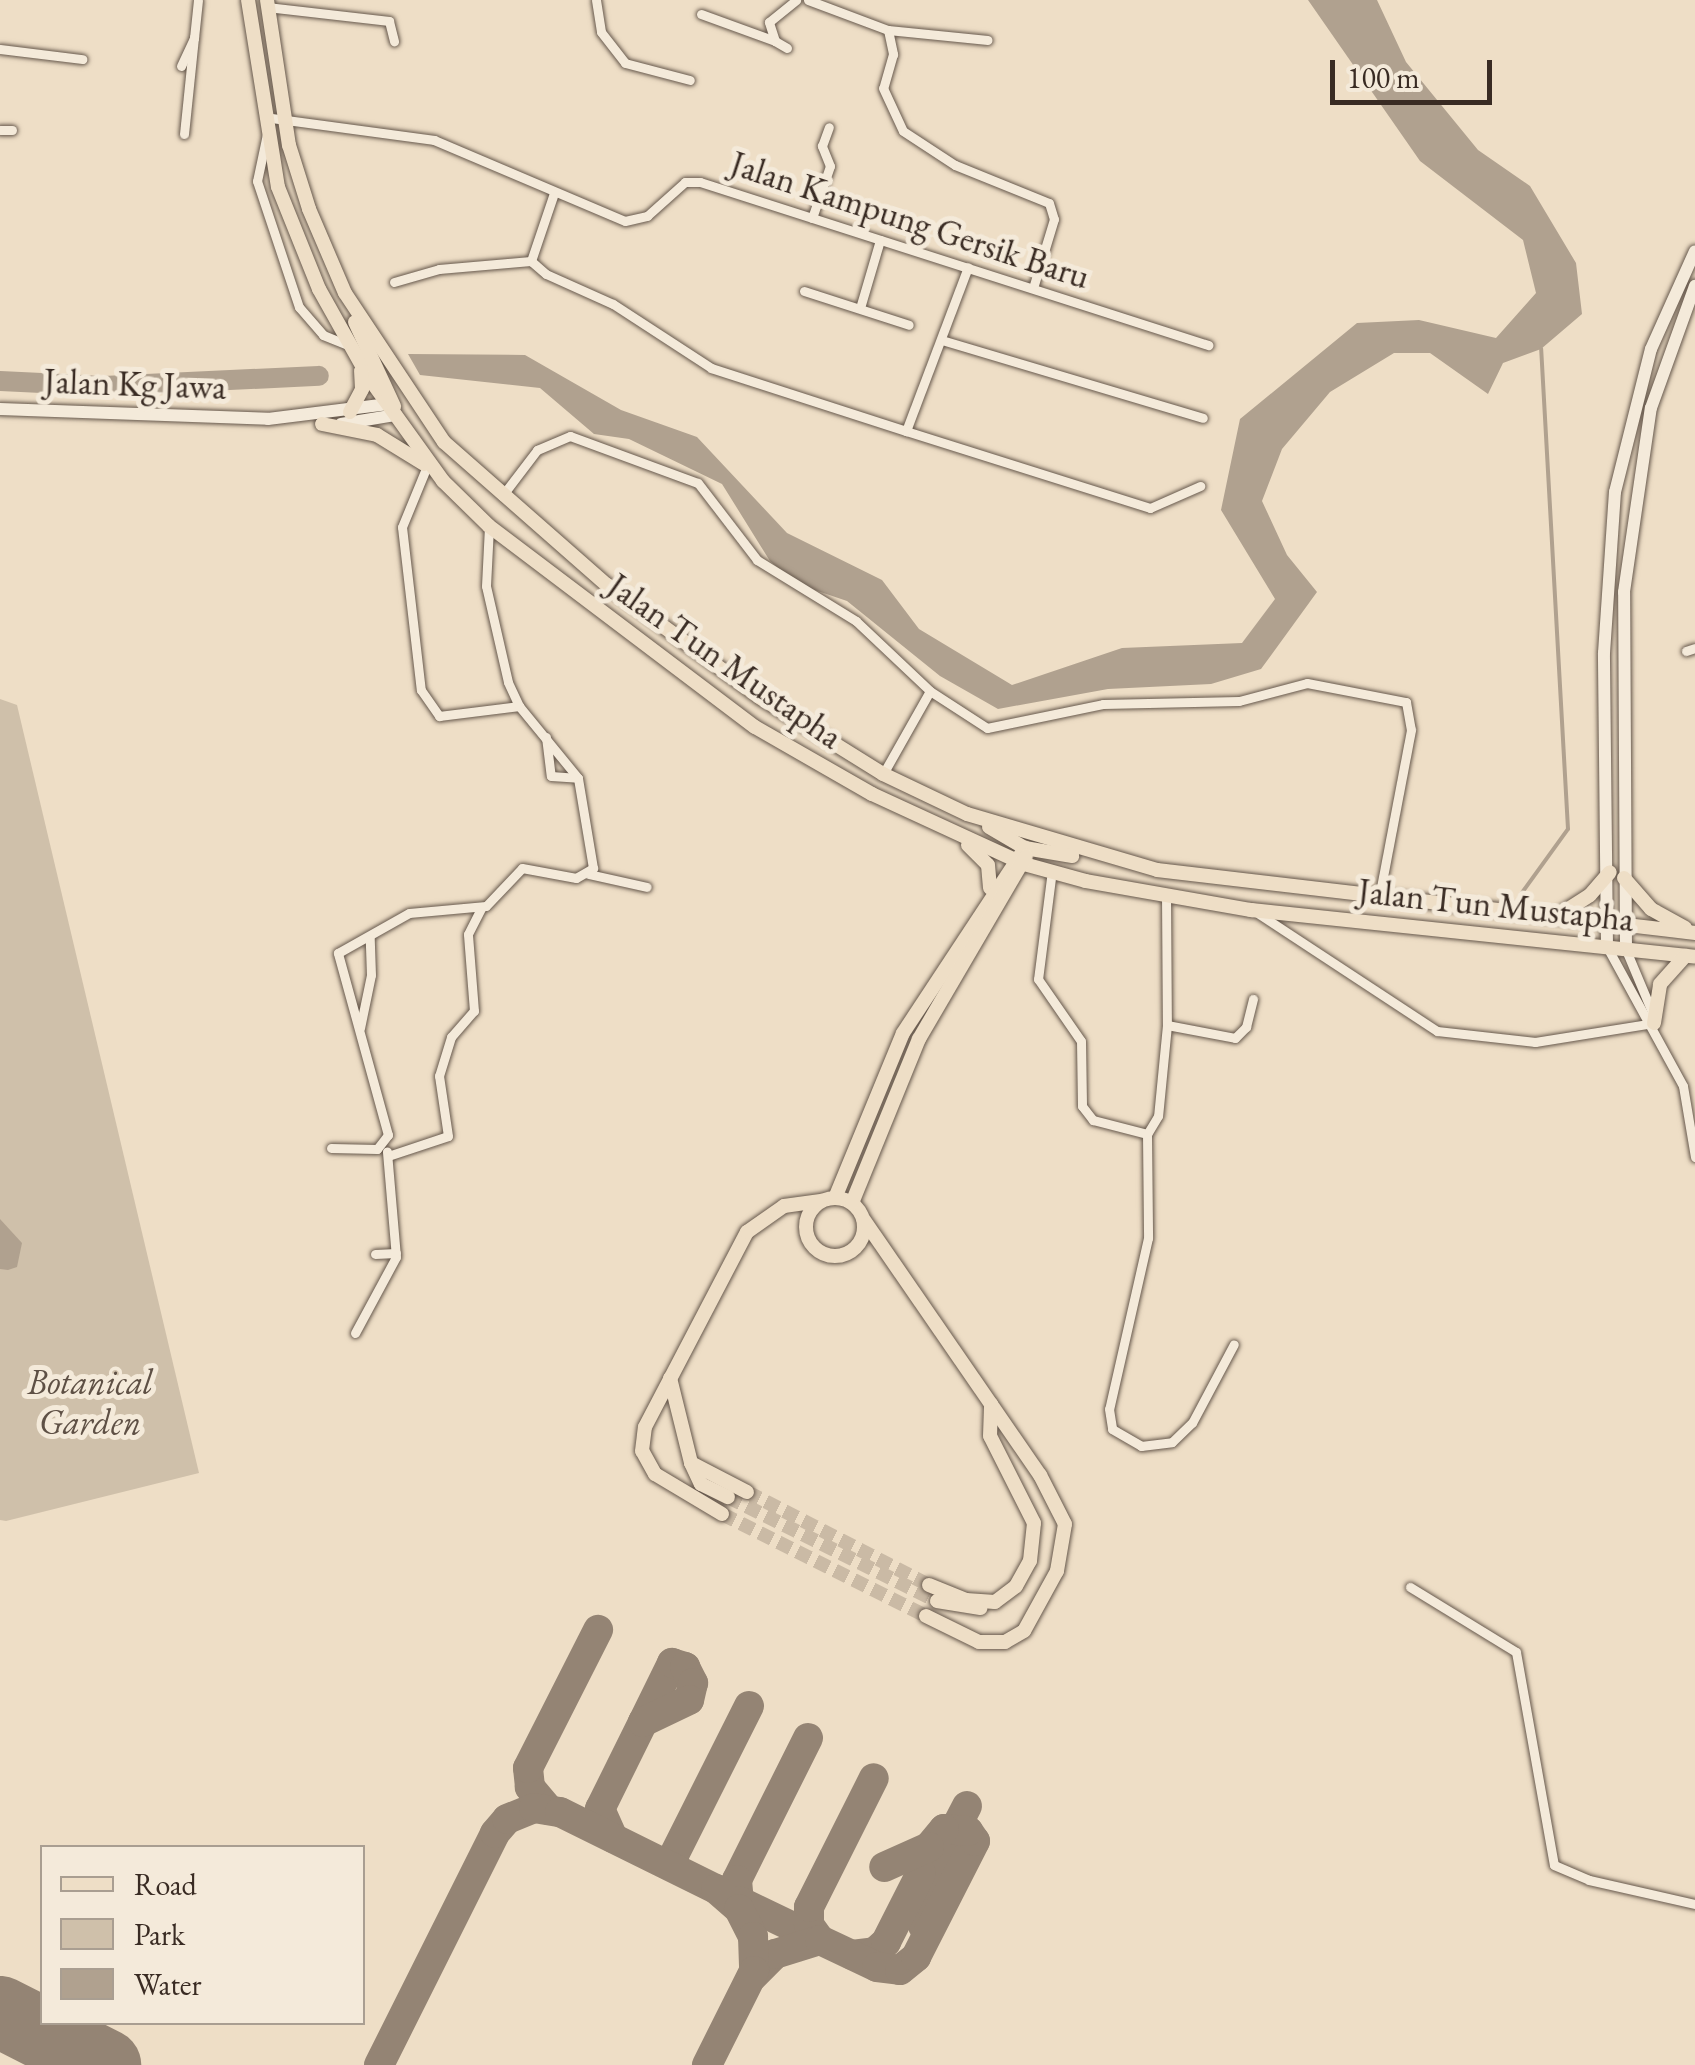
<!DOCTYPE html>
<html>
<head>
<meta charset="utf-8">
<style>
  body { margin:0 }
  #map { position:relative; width:1695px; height:2065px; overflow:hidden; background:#eedec6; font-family:"EB Garamond",serif }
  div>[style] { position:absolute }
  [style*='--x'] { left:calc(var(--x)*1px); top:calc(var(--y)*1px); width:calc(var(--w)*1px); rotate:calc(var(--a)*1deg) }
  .green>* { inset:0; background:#cfc0aa }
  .water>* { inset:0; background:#b0a18f }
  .stream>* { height:4px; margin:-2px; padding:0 2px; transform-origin:2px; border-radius:2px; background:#b0a18f }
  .river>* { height:20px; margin:-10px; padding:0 10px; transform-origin:10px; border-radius:10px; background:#b0a18f }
  .taxiway>* { height:30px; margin:-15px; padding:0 15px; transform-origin:15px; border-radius:15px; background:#948474 }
  .runway>* { height:72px; margin:-36px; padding:0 36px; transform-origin:36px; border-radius:36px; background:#948474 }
  .primary-tunnel>* { height:14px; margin-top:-7px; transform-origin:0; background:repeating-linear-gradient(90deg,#cabaa5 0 14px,transparent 0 21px) }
  .roads { filter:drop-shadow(0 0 2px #66584c) drop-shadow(0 0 2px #66584c) }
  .minor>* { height:9px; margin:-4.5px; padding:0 4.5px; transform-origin:4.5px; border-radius:4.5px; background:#f4eada }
  .secondary>* { height:12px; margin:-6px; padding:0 6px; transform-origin:6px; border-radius:6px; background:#f4eada }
  .primary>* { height:14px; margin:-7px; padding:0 7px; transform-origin:7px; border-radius:7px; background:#eedec6 }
  .primary>.ring { margin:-7px; padding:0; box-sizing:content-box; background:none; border:14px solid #eedec6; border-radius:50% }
  span { translate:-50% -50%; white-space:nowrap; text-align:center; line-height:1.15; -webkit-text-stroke:10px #f4eada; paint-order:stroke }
  .street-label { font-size:35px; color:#392b23 }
  .park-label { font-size:35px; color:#5e5045; font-style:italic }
  .legend { position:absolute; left:40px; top:1845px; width:325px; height:180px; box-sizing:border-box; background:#f4eada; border:2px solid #a99e91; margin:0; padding:12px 18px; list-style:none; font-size:30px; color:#392b23 }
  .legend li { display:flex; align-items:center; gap:20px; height:50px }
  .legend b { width:50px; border:2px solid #a99e91 }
  .scale { position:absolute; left:1330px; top:60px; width:162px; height:45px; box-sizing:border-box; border:5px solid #392b23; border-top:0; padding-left:12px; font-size:30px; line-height:35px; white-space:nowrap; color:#392b23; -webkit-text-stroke:8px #f4eada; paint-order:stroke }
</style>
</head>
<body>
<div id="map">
  <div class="green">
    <div style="clip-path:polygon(0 699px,17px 705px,199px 1473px,6px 1521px,0 1520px)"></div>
  </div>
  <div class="water">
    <div style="clip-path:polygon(1308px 0,1377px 0,1406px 62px,1478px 150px,1530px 186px,1576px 263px,1582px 314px,1541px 349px,1503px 363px,1488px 394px,1430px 353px,1394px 353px,1330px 392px,1282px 449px,1262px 501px,1287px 555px,1317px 592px,1261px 669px,1211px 684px,1108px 689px,998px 709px,940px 676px,847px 601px,797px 584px,770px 561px,722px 484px,629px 439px,594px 434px,540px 388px,420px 375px,408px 354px,525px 355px,621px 410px,697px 437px,787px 533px,882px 580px,919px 629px,1012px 685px,1122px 648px,1242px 643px,1275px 599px,1221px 510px,1240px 419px,1357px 323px,1419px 320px,1496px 338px,1536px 293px,1523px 240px,1420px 161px)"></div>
    <div style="clip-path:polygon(0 1219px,22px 1243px,17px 1267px,8px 1270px,0 1269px)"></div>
  </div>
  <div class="stream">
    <div style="--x:1521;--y:894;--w:80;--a:-54.1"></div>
    <div style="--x:1568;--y:829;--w:481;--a:-93.2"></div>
  </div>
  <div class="river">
    <div style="--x:0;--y:381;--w:104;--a:2.8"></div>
    <div style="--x:104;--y:386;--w:215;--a:-2.7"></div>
  </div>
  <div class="taxiway">
    <div style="--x:808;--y:1738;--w:159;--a:116.6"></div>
    <div style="--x:737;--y:1880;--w:21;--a:85"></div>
    <div style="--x:739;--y:1901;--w:90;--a:25.7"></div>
    <div style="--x:820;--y:1940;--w:19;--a:-126"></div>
    <div style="--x:809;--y:1925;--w:18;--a:-90"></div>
    <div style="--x:809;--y:1907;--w:144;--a:-63.3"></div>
    <div style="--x:549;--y:1810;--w:30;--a:-130"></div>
    <div style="--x:530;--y:1787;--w:19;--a:-96"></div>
    <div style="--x:528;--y:1768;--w:155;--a:-63.1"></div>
    <div style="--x:613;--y:1838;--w:32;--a:-114"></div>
    <div style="--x:600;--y:1809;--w:97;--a:-63.7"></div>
    <div style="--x:643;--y:1722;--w:66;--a:-63.8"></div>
    <div style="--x:672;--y:1663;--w:14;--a:17"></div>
    <div style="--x:685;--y:1667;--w:18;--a:63"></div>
    <div style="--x:693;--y:1683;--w:17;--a:103"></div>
    <div style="--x:689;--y:1700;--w:51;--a:154.4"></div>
    <div style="--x:669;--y:1865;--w:178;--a:-63.3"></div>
    <div style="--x:923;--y:1926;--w:22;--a:-69"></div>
    <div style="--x:931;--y:1905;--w:21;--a:-104"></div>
    <div style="--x:926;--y:1885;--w:89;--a:-62.6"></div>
    <div style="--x:852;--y:1955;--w:23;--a:-7"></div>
    <div style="--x:875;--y:1952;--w:15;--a:-42"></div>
    <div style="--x:886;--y:1942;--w:77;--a:-63.1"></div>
    <div style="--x:751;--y:1978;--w:34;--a:-45"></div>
    <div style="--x:775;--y:1954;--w:47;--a:-17.3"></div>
    <div style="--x:820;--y:1940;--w:63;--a:25.3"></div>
    <div style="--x:877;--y:1967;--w:23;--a:7"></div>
    <div style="--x:900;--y:1970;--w:21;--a:-39"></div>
    <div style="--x:916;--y:1957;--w:130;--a:-63"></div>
    <div style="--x:975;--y:1841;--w:12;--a:-125"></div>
    <div style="--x:968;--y:1831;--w:24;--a:-175"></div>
    <div style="--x:944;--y:1829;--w:23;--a:130"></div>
    <div style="--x:929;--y:1847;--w:49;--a:156"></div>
    <div style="--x:9;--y:2017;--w:37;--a:36"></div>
    <div style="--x:39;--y:2039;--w:30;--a:60"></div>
    <div style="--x:379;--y:2065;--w:259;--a:-63.4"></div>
    <div style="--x:495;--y:1833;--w:18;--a:-49"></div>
    <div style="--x:507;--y:1819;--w:29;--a:-22"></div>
    <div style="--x:534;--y:1808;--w:26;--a:9"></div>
    <div style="--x:560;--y:1812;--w:174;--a:26.3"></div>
    <div style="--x:716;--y:1889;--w:30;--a:41"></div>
    <div style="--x:739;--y:1909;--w:31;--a:63"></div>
    <div style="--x:753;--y:1937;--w:34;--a:88"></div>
    <div style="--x:754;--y:1971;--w:105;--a:116.6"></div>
  </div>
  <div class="runway">
    <div style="--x:0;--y:2012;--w:118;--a:26.8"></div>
  </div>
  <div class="primary-tunnel">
    <div style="--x:747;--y:1492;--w:204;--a:27.1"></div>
    <div style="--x:728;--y:1497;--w:233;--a:26.5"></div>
    <div style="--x:722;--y:1514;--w:228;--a:26.6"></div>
  </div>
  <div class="roads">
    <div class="minor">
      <div style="--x:596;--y:0;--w:32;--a:81"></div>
      <div style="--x:601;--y:32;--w:39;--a:52"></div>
      <div style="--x:625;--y:63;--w:67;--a:14.7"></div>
      <div style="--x:808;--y:0;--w:85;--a:20.6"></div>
      <div style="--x:888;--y:30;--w:25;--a:78"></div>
      <div style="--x:893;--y:54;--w:35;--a:106"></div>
      <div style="--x:883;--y:88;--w:47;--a:65.1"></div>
      <div style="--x:903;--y:131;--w:62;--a:33.2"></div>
      <div style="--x:955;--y:165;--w:101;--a:22"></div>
      <div style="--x:1049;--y:203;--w:17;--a:73"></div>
      <div style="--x:1054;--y:219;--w:72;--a:106.9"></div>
      <div style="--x:267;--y:7;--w:123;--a:6.5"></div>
      <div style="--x:389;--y:21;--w:21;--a:76"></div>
      <div style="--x:701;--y:14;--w:79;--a:20"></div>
      <div style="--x:888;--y:30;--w:100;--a:5.7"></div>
      <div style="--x:787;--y:48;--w:14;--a:-150"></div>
      <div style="--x:775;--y:41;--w:20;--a:-108"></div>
      <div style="--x:769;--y:22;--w:35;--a:-39"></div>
      <div style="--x:0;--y:49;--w:83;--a:7"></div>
      <div style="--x:181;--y:66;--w:31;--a:-65"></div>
      <div style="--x:194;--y:38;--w:38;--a:-84"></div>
      <div style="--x:264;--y:117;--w:172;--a:7.7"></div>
      <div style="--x:434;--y:140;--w:207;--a:23"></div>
      <div style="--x:625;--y:221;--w:23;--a:-13"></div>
      <div style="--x:647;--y:216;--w:51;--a:-41.8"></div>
      <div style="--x:685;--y:182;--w:15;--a:0"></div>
      <div style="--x:700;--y:182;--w:534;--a:17.79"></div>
      <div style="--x:0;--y:130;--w:12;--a:0"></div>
      <div style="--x:184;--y:134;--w:97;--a:-84.1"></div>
      <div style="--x:267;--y:134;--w:48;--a:102"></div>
      <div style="--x:257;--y:181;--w:133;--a:71.6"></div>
      <div style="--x:299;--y:307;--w:37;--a:49"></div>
      <div style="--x:323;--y:335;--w:29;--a:22"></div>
      <div style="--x:554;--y:193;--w:72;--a:108.7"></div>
      <div style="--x:531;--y:261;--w:20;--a:41"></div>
      <div style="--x:546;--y:274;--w:73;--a:24.1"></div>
      <div style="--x:613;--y:304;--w:117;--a:33.1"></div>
      <div style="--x:711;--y:368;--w:205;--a:17.9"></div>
      <div style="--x:906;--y:431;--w:175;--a:-69.3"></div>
      <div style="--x:812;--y:218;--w:55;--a:-70.9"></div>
      <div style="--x:830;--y:166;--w:22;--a:-112"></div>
      <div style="--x:822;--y:146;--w:20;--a:-70"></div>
      <div style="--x:394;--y:282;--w:47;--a:-16.1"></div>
      <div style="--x:439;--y:269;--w:92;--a:-5"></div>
      <div style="--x:804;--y:291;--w:110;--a:17.9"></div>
      <div style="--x:860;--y:308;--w:71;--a:-73.6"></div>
      <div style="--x:945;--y:341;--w:269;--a:16.6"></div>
      <div style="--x:906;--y:431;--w:256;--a:17.5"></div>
      <div style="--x:1150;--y:508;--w:55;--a:-23.7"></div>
      <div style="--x:427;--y:466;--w:66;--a:112.3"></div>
      <div style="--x:402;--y:527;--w:164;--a:83.4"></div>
      <div style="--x:421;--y:690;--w:32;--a:55"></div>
      <div style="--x:439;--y:716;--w:81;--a:-7.1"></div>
      <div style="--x:502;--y:496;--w:58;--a:-52.7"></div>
      <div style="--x:537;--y:450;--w:36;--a:-23"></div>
      <div style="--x:570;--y:436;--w:136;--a:20.2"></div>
      <div style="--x:698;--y:483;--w:97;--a:52.5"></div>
      <div style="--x:757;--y:560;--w:116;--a:31.6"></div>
      <div style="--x:856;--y:621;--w:102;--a:43.4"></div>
      <div style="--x:930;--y:691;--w:68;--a:33"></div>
      <div style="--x:987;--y:728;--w:118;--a:-11.7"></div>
      <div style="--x:1103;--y:704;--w:136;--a:-1.3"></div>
      <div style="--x:1239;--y:701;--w:70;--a:-14.8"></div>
      <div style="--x:1307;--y:683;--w:101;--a:10.9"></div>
      <div style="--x:1406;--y:702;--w:28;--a:80"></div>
      <div style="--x:1411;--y:730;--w:171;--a:100.8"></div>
      <div style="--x:1686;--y:651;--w:9;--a:-18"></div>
      <div style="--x:546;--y:737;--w:39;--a:83"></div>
      <div style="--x:551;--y:776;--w:27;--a:4"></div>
      <div style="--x:883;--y:774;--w:95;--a:-60.5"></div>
      <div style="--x:589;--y:874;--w:59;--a:12.6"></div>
      <div style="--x:1051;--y:878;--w:102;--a:97.3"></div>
      <div style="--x:1038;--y:979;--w:75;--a:55.3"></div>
      <div style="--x:1081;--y:1041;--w:65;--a:89.1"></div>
      <div style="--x:1082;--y:1106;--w:18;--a:52"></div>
      <div style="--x:1093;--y:1120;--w:56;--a:14.5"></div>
      <div style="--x:1166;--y:894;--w:131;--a:89.6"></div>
      <div style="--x:1167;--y:1025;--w:91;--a:95.6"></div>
      <div style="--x:1158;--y:1116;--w:21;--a:121"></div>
      <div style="--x:1147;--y:1134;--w:104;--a:89.4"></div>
      <div style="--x:1148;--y:1238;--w:175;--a:102.8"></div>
      <div style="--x:1109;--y:1409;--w:20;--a:81"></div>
      <div style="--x:1112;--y:1429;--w:34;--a:30"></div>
      <div style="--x:1141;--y:1446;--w:31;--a:-7"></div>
      <div style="--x:1172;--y:1442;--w:28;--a:-44"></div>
      <div style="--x:1192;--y:1423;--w:89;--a:-62"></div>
      <div style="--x:1259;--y:914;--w:213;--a:33.3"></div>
      <div style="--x:1437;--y:1031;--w:99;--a:6.4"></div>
      <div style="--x:1535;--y:1042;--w:121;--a:-9.1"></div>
      <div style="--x:1607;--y:947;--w:158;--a:61.3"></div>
      <div style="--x:1683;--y:1086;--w:72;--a:80.4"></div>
      <div style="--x:1626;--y:950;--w:67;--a:67.2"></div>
      <div style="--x:1167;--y:1025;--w:69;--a:10.8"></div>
      <div style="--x:1235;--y:1038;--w:16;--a:-45"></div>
      <div style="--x:1246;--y:1027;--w:29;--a:-76"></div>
      <div style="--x:360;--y:1028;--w:54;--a:-78.3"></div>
      <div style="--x:371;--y:975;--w:37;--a:-92"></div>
      <div style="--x:331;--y:1148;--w:46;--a:1.2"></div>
      <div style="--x:377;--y:1149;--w:18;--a:-52"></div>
      <div style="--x:388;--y:1135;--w:189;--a:-105.4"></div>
      <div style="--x:338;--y:953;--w:81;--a:-29.4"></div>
      <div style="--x:409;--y:913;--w:77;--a:-5.2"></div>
      <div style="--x:486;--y:906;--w:52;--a:-46.5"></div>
      <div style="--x:522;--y:868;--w:55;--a:10.5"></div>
      <div style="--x:576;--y:878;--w:20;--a:-30"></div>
      <div style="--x:593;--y:868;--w:91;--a:-99.5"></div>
      <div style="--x:578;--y:778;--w:93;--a:-129.3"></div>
      <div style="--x:519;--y:706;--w:26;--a:-115"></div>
      <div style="--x:508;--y:682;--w:98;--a:-102.9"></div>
      <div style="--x:486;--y:586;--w:60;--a:-87.1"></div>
      <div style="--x:388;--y:1156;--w:63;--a:-18.4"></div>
      <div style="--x:448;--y:1136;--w:61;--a:-98.5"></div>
      <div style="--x:439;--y:1076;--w:41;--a:-72.9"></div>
      <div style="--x:451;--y:1037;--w:35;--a:-49"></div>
      <div style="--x:474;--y:1011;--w:77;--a:-94.5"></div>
      <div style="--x:468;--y:934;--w:29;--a:-63"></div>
      <div style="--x:375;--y:1254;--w:21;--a:-3"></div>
      <div style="--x:355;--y:1333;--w:86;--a:-61.7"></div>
      <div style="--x:396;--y:1257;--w:106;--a:-94.9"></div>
      <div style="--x:1410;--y:1587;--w:124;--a:31.5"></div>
      <div style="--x:1516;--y:1652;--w:216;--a:79.9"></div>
      <div style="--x:1554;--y:1865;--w:38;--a:23"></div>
      <div style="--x:1589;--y:1880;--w:109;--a:12.8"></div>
    </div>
    <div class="secondary">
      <div style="--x:0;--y:409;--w:268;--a:2.1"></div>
      <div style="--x:268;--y:419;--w:121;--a:-7.1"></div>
      <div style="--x:341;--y:424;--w:56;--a:-9.3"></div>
      <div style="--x:1607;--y:947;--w:294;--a:-90.6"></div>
      <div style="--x:1604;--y:653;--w:161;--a:-86.1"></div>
      <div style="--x:1615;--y:492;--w:147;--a:-75.9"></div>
      <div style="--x:1651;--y:349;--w:107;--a:-65.8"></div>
      <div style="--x:1626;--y:950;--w:358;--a:-90.3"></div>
      <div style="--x:1624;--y:592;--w:186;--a:-81.7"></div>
      <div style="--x:1651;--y:408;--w:130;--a:-70.2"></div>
    </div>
    <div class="primary">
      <div style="--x:248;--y:0;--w:189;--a:80.9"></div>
      <div style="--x:278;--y:187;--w:110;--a:68.1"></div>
      <div style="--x:319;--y:289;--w:102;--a:60.7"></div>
      <div style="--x:369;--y:378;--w:127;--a:54.3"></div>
      <div style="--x:443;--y:481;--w:64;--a:44.4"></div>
      <div style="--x:489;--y:526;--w:333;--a:37.1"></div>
      <div style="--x:755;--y:727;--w:135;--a:29.8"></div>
      <div style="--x:872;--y:794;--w:167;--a:24.7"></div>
      <div style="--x:1024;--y:864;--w:64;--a:15.3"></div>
      <div style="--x:1086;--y:881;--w:168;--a:10"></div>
      <div style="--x:1251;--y:910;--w:446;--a:6"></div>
      <div style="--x:267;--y:0;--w:147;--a:81.4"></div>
      <div style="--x:289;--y:145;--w:67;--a:72.6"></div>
      <div style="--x:309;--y:209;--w:91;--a:66.8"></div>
      <div style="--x:345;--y:293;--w:179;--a:56.4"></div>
      <div style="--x:444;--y:442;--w:217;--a:41.3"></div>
      <div style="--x:607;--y:585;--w:191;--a:36.3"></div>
      <div style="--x:761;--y:698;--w:144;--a:31.9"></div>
      <div style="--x:883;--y:774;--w:93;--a:25.5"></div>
      <div style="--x:967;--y:814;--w:198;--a:16.4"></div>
      <div style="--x:1157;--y:870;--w:542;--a:6.68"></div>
      <div style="--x:355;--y:322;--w:93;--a:65.1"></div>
      <div style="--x:350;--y:412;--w:26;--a:-62"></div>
      <div style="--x:362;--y:389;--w:18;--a:-93"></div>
      <div style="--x:322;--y:424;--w:56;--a:11.3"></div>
      <div style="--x:377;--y:435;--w:55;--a:31.7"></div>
      <div style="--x:989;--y:827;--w:42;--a:30.3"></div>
      <div style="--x:1025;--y:848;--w:48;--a:9.7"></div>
      <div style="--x:968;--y:845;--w:28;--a:45"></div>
      <div style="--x:988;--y:865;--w:23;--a:85"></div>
      <div style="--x:1624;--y:878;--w:41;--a:48.9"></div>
      <div style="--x:1651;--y:909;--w:39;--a:29"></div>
      <div style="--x:1556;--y:917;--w:40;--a:-32.9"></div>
      <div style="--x:1590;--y:895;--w:30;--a:-49"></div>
      <div style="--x:1654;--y:1023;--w:39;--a:-81"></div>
      <div style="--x:1660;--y:984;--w:38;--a:-48"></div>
      <div class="ring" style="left:806px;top:1198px;width:44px;height:44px"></div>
      <div style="--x:835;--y:1198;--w:178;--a:-67.6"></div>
      <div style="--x:903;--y:1033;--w:222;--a:-56.6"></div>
      <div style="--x:852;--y:1203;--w:177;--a:-67.8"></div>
      <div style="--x:919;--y:1039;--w:212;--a:-59.7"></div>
      <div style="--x:864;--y:1220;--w:310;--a:55.4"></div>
      <div style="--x:1040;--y:1475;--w:55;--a:63"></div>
      <div style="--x:1065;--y:1524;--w:48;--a:99.7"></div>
      <div style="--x:1057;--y:1571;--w:68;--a:118.8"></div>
      <div style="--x:1024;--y:1631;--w:22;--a:150"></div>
      <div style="--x:1005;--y:1642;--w:26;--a:180"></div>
      <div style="--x:979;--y:1642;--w:59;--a:-153.9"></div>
      <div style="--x:670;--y:1378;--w:88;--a:76.1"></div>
      <div style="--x:691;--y:1463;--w:63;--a:27.4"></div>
      <div style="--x:691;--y:1463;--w:23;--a:65"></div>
      <div style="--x:701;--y:1484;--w:30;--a:26"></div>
      <div style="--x:722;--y:1514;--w:78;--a:-149.2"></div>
      <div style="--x:655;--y:1474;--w:26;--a:-119"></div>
      <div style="--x:642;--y:1451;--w:24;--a:-83"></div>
      <div style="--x:645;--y:1427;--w:220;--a:-62.4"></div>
      <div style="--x:747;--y:1232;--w:45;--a:-35.1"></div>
      <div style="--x:784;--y:1206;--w:37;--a:-8"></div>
      <div style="--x:929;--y:1585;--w:40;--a:22"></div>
      <div style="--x:966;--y:1600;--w:29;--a:4"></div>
      <div style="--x:995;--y:1602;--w:26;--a:-37"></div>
      <div style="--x:1016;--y:1586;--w:29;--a:-61"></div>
      <div style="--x:1030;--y:1561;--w:38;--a:-84"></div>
      <div style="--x:1034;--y:1523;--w:97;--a:-116.8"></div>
      <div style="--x:990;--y:1436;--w:32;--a:-88"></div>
      <div style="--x:937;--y:1601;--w:44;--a:9.2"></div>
    </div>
  </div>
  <div class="street-label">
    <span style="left:910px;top:220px;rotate:18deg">Jalan Kampung Gersik Baru</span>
    <span style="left:135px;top:384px;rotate:2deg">Jalan Kg Jawa</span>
    <span style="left:725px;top:661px;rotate:35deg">Jalan Tun Mustapha</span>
    <span style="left:1496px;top:905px;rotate:6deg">Jalan Tun Mustapha</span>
  </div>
  <div class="park-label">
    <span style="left:90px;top:1402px">Botanical<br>Garden</span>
  </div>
  <ul class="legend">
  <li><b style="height:12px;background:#eedec6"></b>Road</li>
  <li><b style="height:28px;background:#cfc0aa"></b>Park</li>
  <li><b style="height:28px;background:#b0a18f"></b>Water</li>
  </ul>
  <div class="scale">100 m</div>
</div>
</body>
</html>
